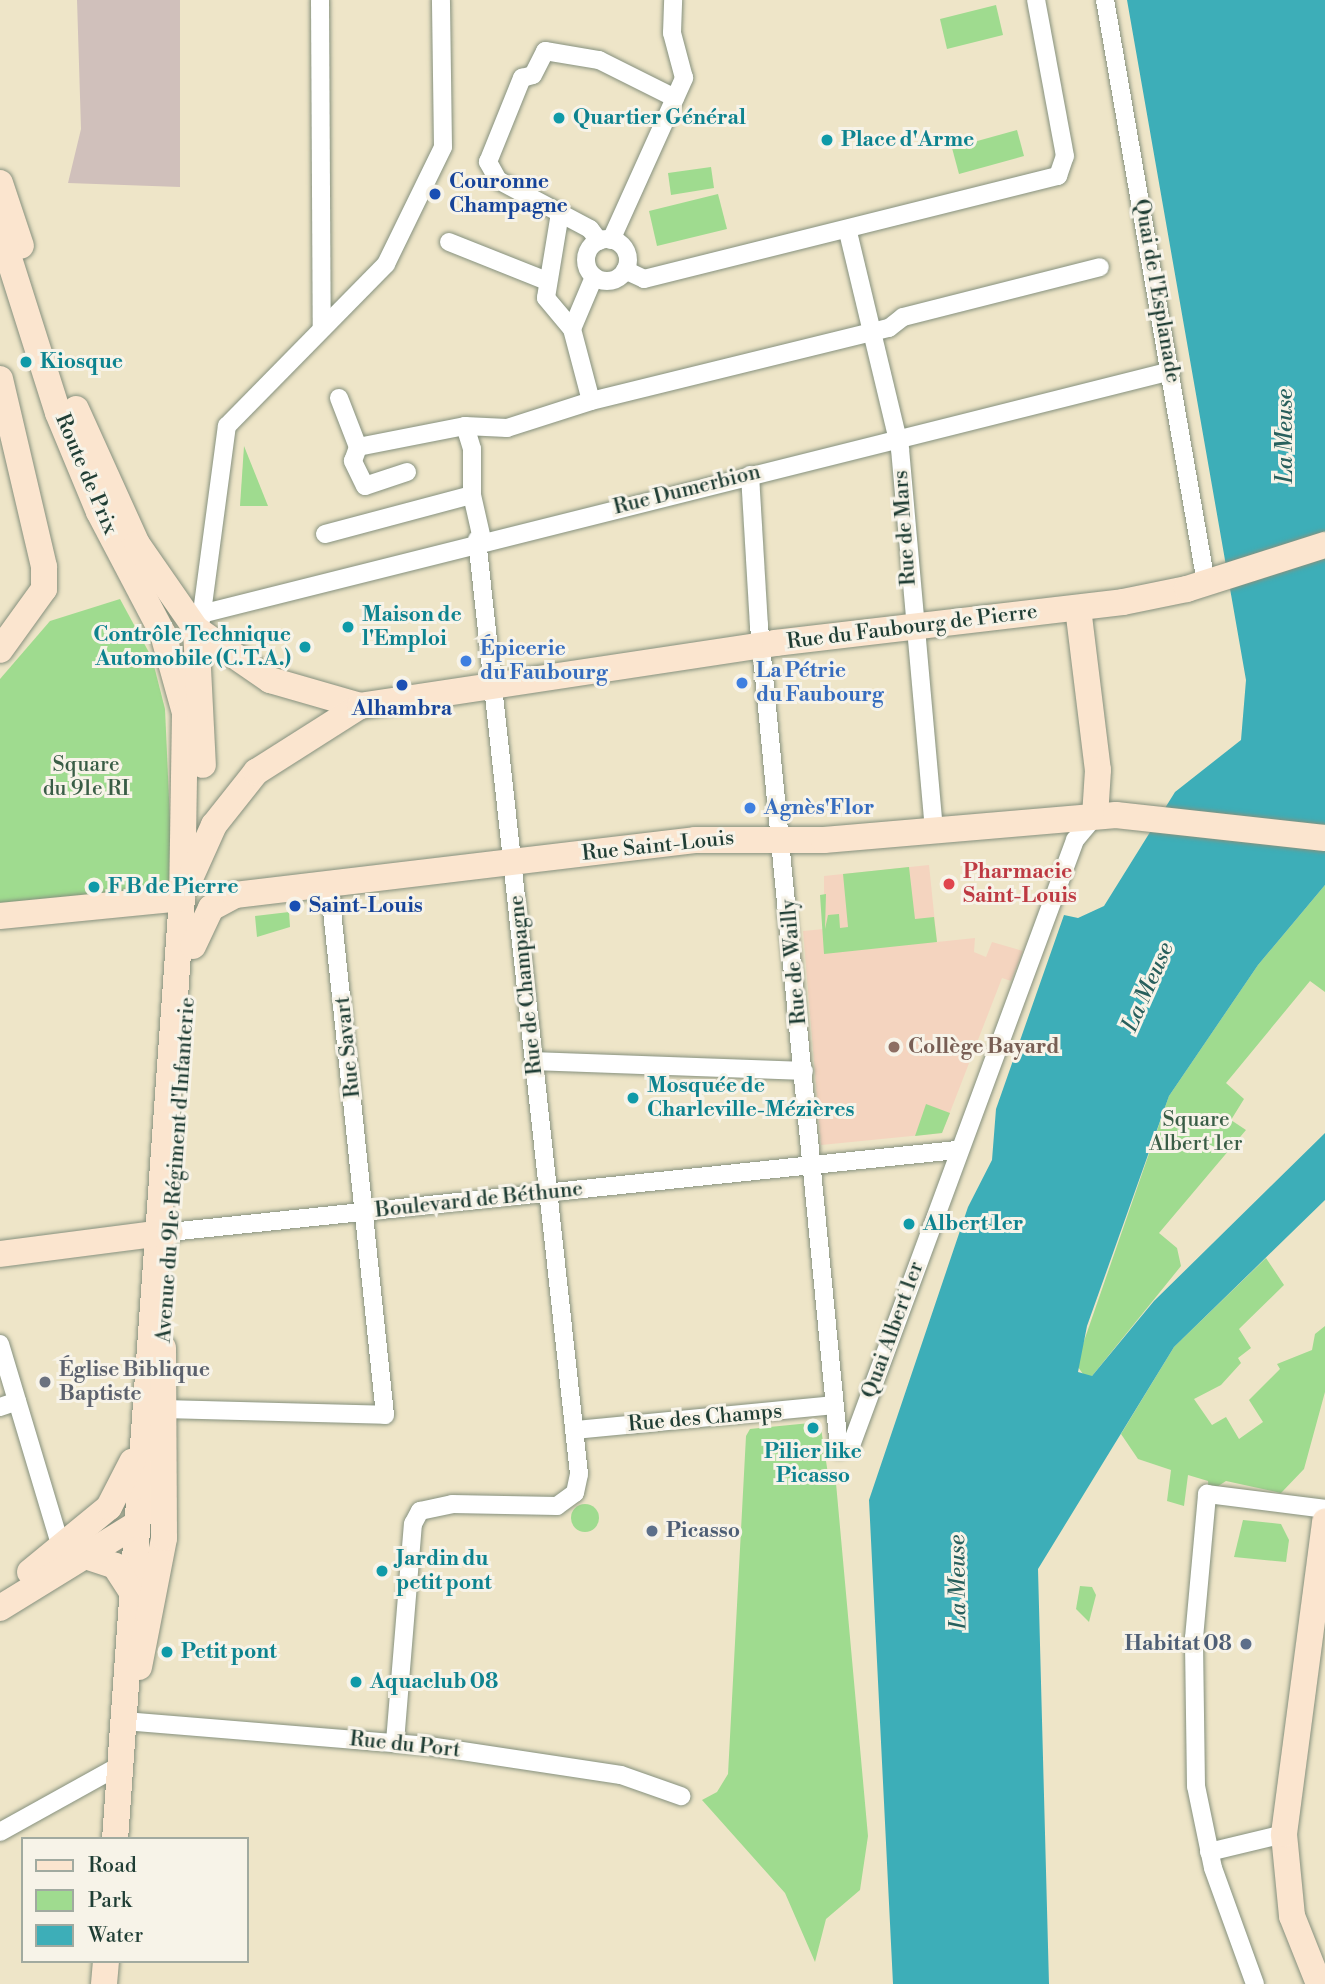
<!DOCTYPE html>
<html>
<head>
<meta charset="utf-8">
<style>
  body { margin:0 }
  #map { position:relative; width:1325px; height:1984px; overflow:hidden; background:#eee5c8; font-family:"Libre Bodoni",serif }
  div>[style] { position:absolute }
  [style*='--x'] { left:calc(var(--x)*1px); top:calc(var(--y)*1px); width:calc(var(--w)*1px); rotate:calc(var(--a)*1deg) }
  .built>* { inset:0; background:#f4d4bf }
  .industrial>* { inset:0; background:#d0c0bb }
  .green>* { inset:0; background:#9fdb8f }
  .round { border-radius:50% }
  .water>* { inset:0; background:#3daeb8 }
  .roads { filter:drop-shadow(0 0 2px #86917e) drop-shadow(0 0 2px #86917e) }
  .street>* { height:18px; margin:-9px; padding:0 9px; transform-origin:9px; border-radius:9px; background:#fff }
  .street>.ring { margin:-9px; padding:0; box-sizing:content-box; background:none; border:18px solid #fff; border-radius:50% }
  .secondary>* { height:26px; margin:-13px; padding:0 13px; transform-origin:13px; border-radius:13px; background:#fbe5cf }
  .dots>* { width:19px; height:19px; translate:-50% -50%; box-sizing:border-box; border:4px solid #f7f3e8; border-radius:50% }
  span { translate:-50% -50%; white-space:nowrap; text-align:center; line-height:1.15; -webkit-text-stroke:6px #f7f3e8; paint-order:stroke }
  .culture-label { font-size:21px; color:#0d838f; font-weight:700 }
  .left { translate:0 -50%; text-align:left }
  .right { translate:-100% -50%; text-align:right }
  .transit-label { font-size:21px; color:#164399; font-weight:700 }
  .street-label { font-size:21px; color:#1f3d34 }
  .shop-label { font-size:21px; color:#366cbe; font-weight:700 }
  .park-label { font-size:21px; color:#395d46 }
  .health-label { font-size:21px; color:#be3a42; font-weight:700 }
  .education-label { font-size:21px; color:#785e54; font-weight:700 }
  .worship-label { font-size:21px; color:#5b616d; font-weight:700 }
  .service-label { font-size:21px; color:#4e5e75; font-weight:700 }
  .water-label { font-size:23px; color:#285f5c; font-style:italic }
  .legend { position:absolute; left:21px; top:1837px; width:228px; height:126px; box-sizing:border-box; background:#f7f3e8; border:2px solid #a1aaa0; margin:0; padding:9px 12px; list-style:none; font-size:21px; color:#1f3d34 }
  .legend li { display:flex; align-items:center; gap:14px; height:35px }
  .legend b { width:35px; border:2px solid #a1aaa0 }
</style>
</head>
<body>
<div id="map">
  <div class="built">
    <div style="clip-path:polygon(929px 865px,937px 942px,975px 938px,974px 952px,986px 957px,992px 942px,1023px 951px,1011px 981px,1002px 978px,942px 1133px,821px 1145px,803px 931px,824px 929px,824px 876px)"></div>
  </div>
  <div class="industrial">
    <div style="clip-path:polygon(77px 0,180px 0,180px 187px,68px 183px,81px 129px)"></div>
  </div>
  <div class="green">
    <div style="clip-path:polygon(996px 5px,1003px 35px,947px 49px,940px 19px)"></div>
    <div style="clip-path:polygon(1017px 130px,1024px 156px,959px 174px,952px 148px)"></div>
    <div style="clip-path:polygon(711px 167px,714px 188px,671px 195px,668px 173px)"></div>
    <div style="clip-path:polygon(718px 194px,727px 229px,657px 246px,649px 211px)"></div>
    <div style="clip-path:polygon(244px 446px,268px 506px,240px 506px)"></div>
    <div style="clip-path:polygon(120px 599px,152px 658px,165px 709px,173px 888px,0 906px,0 679px,50px 621px)"></div>
    <div style="clip-path:polygon(909px 867px,915px 919px,934px 917px,937px 942px,824px 954px,820px 895px,826px 894px,825px 929px,828px 915px,839px 914px,840px 928px,848px 927px,843px 874px)"></div>
    <div style="clip-path:polygon(1325px 885px,1325px 992px,1310px 981px,1226px 1083px,1244px 1099px,1231px 1120px,1246px 1130px,1159px 1233px,1177px 1248px,1181px 1266px,1092px 1376px,1085px 1377px,1076px 1364px,1169px 1096px,1258px 965px)"></div>
    <div style="clip-path:polygon(289px 912px,290px 927px,257px 937px,255px 916px)"></div>
    <div style="clip-path:polygon(926px 1104px,950px 1113px,942px 1133px,915px 1136px)"></div>
    <div style="clip-path:polygon(1266px 1258px,1284px 1285px,1239px 1329px,1251px 1348px,1238px 1358px,1241px 1363px,1221px 1385px,1194px 1399px,1212px 1425px,1226px 1417px,1239px 1439px,1263px 1422px,1249px 1400px,1280px 1369px,1277px 1364px,1312px 1350px,1315px 1334px,1325px 1326px,1325px 1392px,1304px 1469px,1281px 1493px,1226px 1481px,1209px 1492px,1208px 1481px,1188px 1475px,1184px 1506px,1167px 1501px,1171px 1470px,1138px 1459px,1121px 1434px,1174px 1347px)"></div>
    <div style="clip-path:polygon(820px 1422px,828px 1474px,835px 1472px,868px 1836px,860px 1890px,826px 1919px,815px 1962px,785px 1893px,702px 1800px,717px 1792px,728px 1774px,746px 1436px,750px 1429px)"></div>
    <div class="round" style="left:571px;top:1504px;width:28px;height:28px"></div>
    <div style="clip-path:polygon(1243px 1520px,1281px 1524px,1289px 1540px,1286px 1562px,1234px 1557px)"></div>
    <div style="clip-path:polygon(1080px 1586px,1092px 1587px,1096px 1595px,1089px 1622px,1076px 1609px)"></div>
  </div>
  <div class="water">
    <div style="clip-path:polygon(1127px 0,1325px 0,1325px 885px,1258px 965px,1169px 1096px,1087px 1326px,1078px 1372px,1092px 1376px,1154px 1301px,1325px 1133px,1325px 1200px,1174px 1347px,1038px 1569px,1049px 1984px,893px 1984px,869px 1500px,968px 1207px,992px 1160px,996px 1109px,1064px 915px,1078px 918px,1104px 906px,1175px 792px,1241px 740px,1246px 680px)"></div>
  </div>
  <div class="roads">
    <div class="street">
      <div style="--x:320;--y:0;--w:328;--a:89.7"></div>
      <div style="--x:1105;--y:0;--w:592;--a:80.17"></div>
      <div style="--x:560;--y:213;--w:86;--a:99.4"></div>
      <div style="--x:546;--y:298;--w:40;--a:50"></div>
      <div style="--x:848;--y:232;--w:223;--a:76.5"></div>
      <div style="--x:900;--y:449;--w:382;--a:84.9"></div>
      <div class="ring" style="left:586px;top:239px;width:24px;height:24px"></div>
      <div style="--x:611;--y:240;--w:178;--a:-65.7"></div>
      <div style="--x:684;--y:78;--w:47;--a:-104.9"></div>
      <div style="--x:672;--y:33;--w:33;--a:-88"></div>
      <div style="--x:599;--y:241;--w:15;--a:-127"></div>
      <div style="--x:590;--y:229;--w:104;--a:-152"></div>
      <div style="--x:498;--y:180;--w:21;--a:-119"></div>
      <div style="--x:488;--y:162;--w:91;--a:-68"></div>
      <div style="--x:522;--y:78;--w:11;--a:-15"></div>
      <div style="--x:533;--y:75;--w:27;--a:-63"></div>
      <div style="--x:545;--y:51;--w:55;--a:9.5"></div>
      <div style="--x:599;--y:60;--w:85;--a:26.6"></div>
      <div style="--x:449;--y:242;--w:105;--a:21.7"></div>
      <div style="--x:625;--y:270;--w:21;--a:25"></div>
      <div style="--x:644;--y:279;--w:427;--a:-14"></div>
      <div style="--x:1058;--y:176;--w:21;--a:-71"></div>
      <div style="--x:1065;--y:156;--w:159;--a:-100.5"></div>
      <div style="--x:594;--y:277;--w:56;--a:112.9"></div>
      <div style="--x:572;--y:329;--w:74;--a:75.2"></div>
      <div style="--x:591;--y:401;--w:307;--a:-13.8"></div>
      <div style="--x:889;--y:328;--w:18;--a:-38"></div>
      <div style="--x:903;--y:317;--w:203;--a:-14.2"></div>
      <div style="--x:339;--y:398;--w:53;--a:68.8"></div>
      <div style="--x:465;--y:426;--w:42;--a:2.7"></div>
      <div style="--x:507;--y:428;--w:88;--a:-17.8"></div>
      <div style="--x:407;--y:472;--w:44;--a:161.6"></div>
      <div style="--x:365;--y:486;--w:28;--a:-116"></div>
      <div style="--x:353;--y:461;--w:15;--a:-70"></div>
      <div style="--x:358;--y:447;--w:109;--a:-11.1"></div>
      <div style="--x:465;--y:426;--w:24;--a:73"></div>
      <div style="--x:472;--y:449;--w:46;--a:90"></div>
      <div style="--x:750;--y:475;--w:150;--a:86.6"></div>
      <div style="--x:759;--y:625;--w:828;--a:84.45"></div>
      <div style="--x:839;--y:1449;--w:14;--a:-25"></div>
      <div style="--x:852;--y:1443;--w:643;--a:-69.7"></div>
      <div style="--x:1075;--y:840;--w:31;--a:-50"></div>
      <div style="--x:325;--y:534;--w:152;--a:-14.9"></div>
      <div style="--x:472;--y:495;--w:45;--a:77.2"></div>
      <div style="--x:205;--y:613;--w:996;--a:-14.06"></div>
      <div style="--x:201;--y:620;--w:196;--a:-82.4"></div>
      <div style="--x:227;--y:426;--w:227;--a:-45.5"></div>
      <div style="--x:386;--y:264;--w:130;--a:-64"></div>
      <div style="--x:443;--y:147;--w:147;--a:-90.8"></div>
      <div style="--x:534;--y:1061;--w:270;--a:2.1"></div>
      <div style="--x:170;--y:1232;--w:791;--a:-5.95"></div>
      <div style="--x:0;--y:1344;--w:209;--a:73.3"></div>
      <div style="--x:0;--y:1407;--w:18;--a:-19"></div>
      <div style="--x:163;--y:1409;--w:222;--a:1.5"></div>
      <div style="--x:385;--y:1415;--w:536;--a:-96"></div>
      <div style="--x:575;--y:1430;--w:260;--a:-5.5"></div>
      <div style="--x:124;--y:1721;--w:306;--a:4.7"></div>
      <div style="--x:429;--y:1746;--w:194;--a:8.6"></div>
      <div style="--x:621;--y:1775;--w:64;--a:19.3"></div>
      <div style="--x:395;--y:1742;--w:219;--a:-85.3"></div>
      <div style="--x:413;--y:1524;--w:15;--a:-62"></div>
      <div style="--x:420;--y:1511;--w:33;--a:-12"></div>
      <div style="--x:452;--y:1504;--w:105;--a:1.1"></div>
      <div style="--x:557;--y:1506;--w:22;--a:-36"></div>
      <div style="--x:575;--y:1493;--w:19;--a:-78"></div>
      <div style="--x:579;--y:1474;--w:940;--a:-96.23"></div>
      <div style="--x:0;--y:1832;--w:138;--a:-29"></div>
      <div style="--x:1209;--y:1852;--w:77;--a:-13.5"></div>
      <div style="--x:1255;--y:1984;--w:123;--a:-109.9"></div>
      <div style="--x:1213;--y:1868;--w:84;--a:-101.7"></div>
      <div style="--x:1196;--y:1786;--w:148;--a:-90.8"></div>
      <div style="--x:1194;--y:1638;--w:145;--a:-84.8"></div>
      <div style="--x:1207;--y:1494;--w:119;--a:7.2"></div>
    </div>
    <div class="secondary">
      <div style="--x:0;--y:183;--w:66;--a:71.6"></div>
      <div style="--x:0;--y:230;--w:192;--a:72.4"></div>
      <div style="--x:58;--y:413;--w:107;--a:67.5"></div>
      <div style="--x:99;--y:512;--w:138;--a:62.3"></div>
      <div style="--x:163;--y:634;--w:82;--a:74.4"></div>
      <div style="--x:185;--y:713;--w:185;--a:90.9"></div>
      <div style="--x:182;--y:898;--w:943;--a:94.07"></div>
      <div style="--x:0;--y:379;--w:193;--a:76.8"></div>
      <div style="--x:44;--y:567;--w:22;--a:90"></div>
      <div style="--x:44;--y:589;--w:75;--a:125.8"></div>
      <div style="--x:76;--y:409;--w:148;--a:65.7"></div>
      <div style="--x:137;--y:544;--w:103;--a:55.2"></div>
      <div style="--x:196;--y:629;--w:90;--a:34.6"></div>
      <div style="--x:270;--y:680;--w:94;--a:16.1"></div>
      <div style="--x:1078;--y:608;--w:163;--a:83"></div>
      <div style="--x:1098;--y:770;--w:46;--a:93.7"></div>
      <div style="--x:196;--y:629;--w:136;--a:87.1"></div>
      <div style="--x:188;--y:883;--w:64;--a:-65.9"></div>
      <div style="--x:214;--y:825;--w:68;--a:-51.6"></div>
      <div style="--x:256;--y:772;--w:123;--a:-32.4"></div>
      <div style="--x:360;--y:706;--w:420;--a:-8.6"></div>
      <div style="--x:775;--y:643;--w:350;--a:-6.7"></div>
      <div style="--x:1123;--y:602;--w:65;--a:-11.5"></div>
      <div style="--x:1187;--y:589;--w:145;--a:-17.7"></div>
      <div style="--x:0;--y:916;--w:183;--a:-5.6"></div>
      <div style="--x:193;--y:946;--w:42;--a:-64.7"></div>
      <div style="--x:211;--y:908;--w:27;--a:-28"></div>
      <div style="--x:235;--y:895;--w:463;--a:-6.8"></div>
      <div style="--x:695;--y:840;--w:129;--a:0"></div>
      <div style="--x:824;--y:840;--w:293;--a:-4.9"></div>
      <div style="--x:1116;--y:815;--w:210;--a:6.3"></div>
      <div style="--x:0;--y:1254;--w:171;--a:-7.4"></div>
      <div style="--x:82;--y:1555;--w:35;--a:18"></div>
      <div style="--x:115;--y:1566;--w:30;--a:57"></div>
      <div style="--x:30;--y:1572;--w:102;--a:-39.4"></div>
      <div style="--x:109;--y:1507;--w:51;--a:-62.9"></div>
      <div style="--x:0;--y:1608;--w:158;--a:-31.6"></div>
      <div style="--x:135;--y:1525;--w:15;--a:-62"></div>
      <div style="--x:139;--y:1667;--w:131;--a:-79"></div>
      <div style="--x:164;--y:1538;--w:190;--a:-90.3"></div>
      <div style="--x:104;--y:1984;--w:23;--a:-85"></div>
      <div style="--x:1319;--y:1984;--w:73;--a:-111.7"></div>
      <div style="--x:1292;--y:1916;--w:82;--a:-95.6"></div>
      <div style="--x:1284;--y:1834;--w:315;--a:-82.5"></div>
    </div>
  </div>
  <div class="dots">
    <div style="left:559px;top:118px;background:#0f9aa8"></div>
    <div style="left:827px;top:140px;background:#0f9aa8"></div>
    <div style="left:435px;top:194px;background:#1a4fb4"></div>
    <div style="left:26px;top:362px;background:#0f9aa8"></div>
    <div style="left:348px;top:627px;background:#0f9aa8"></div>
    <div style="left:305px;top:647px;background:#0f9aa8"></div>
    <div style="left:466px;top:661px;background:#3f7fe0"></div>
    <div style="left:742px;top:683px;background:#3f7fe0"></div>
    <div style="left:402px;top:685px;background:#1a4fb4"></div>
    <div style="left:750px;top:808px;background:#3f7fe0"></div>
    <div style="left:949px;top:884px;background:#e0444e"></div>
    <div style="left:94px;top:887px;background:#0f9aa8"></div>
    <div style="left:295px;top:906px;background:#1a4fb4"></div>
    <div style="left:894px;top:1047px;background:#8d6e63"></div>
    <div style="left:633px;top:1098px;background:#0f9aa8"></div>
    <div style="left:909px;top:1224px;background:#0f9aa8"></div>
    <div style="left:45px;top:1382px;background:#6b7280"></div>
    <div style="left:813px;top:1428px;background:#0f9aa8"></div>
    <div style="left:652px;top:1531px;background:#5c6f8a"></div>
    <div style="left:382px;top:1571px;background:#0f9aa8"></div>
    <div style="left:1246px;top:1644px;background:#5c6f8a"></div>
    <div style="left:167px;top:1652px;background:#0f9aa8"></div>
    <div style="left:356px;top:1682px;background:#0f9aa8"></div>
  </div>
  <div class="culture-label">
    <span class="left" style="left:573px;top:118px">Quartier Général</span>
    <span class="left" style="left:841px;top:140px">Place d'Arme</span>
    <span class="left" style="left:40px;top:362px">Kiosque</span>
    <span class="left" style="left:362px;top:627px">Maison de<br>l'Emploi</span>
    <span class="right" style="left:291px;top:647px">Contrôle Technique<br>Automobile (C.T.A.)</span>
    <span class="left" style="left:108px;top:887px">F B de Pierre</span>
    <span class="left" style="left:647px;top:1098px">Mosquée de<br>Charleville-Mézières</span>
    <span class="left" style="left:923px;top:1224px">Albert 1er</span>
    <span style="left:813px;top:1464px">Pilier like<br>Picasso</span>
    <span class="left" style="left:396px;top:1571px">Jardin du<br>petit pont</span>
    <span class="left" style="left:181px;top:1652px">Petit pont</span>
    <span class="left" style="left:370px;top:1682px">Aquaclub 08</span>
  </div>
  <div class="transit-label">
    <span class="left" style="left:449px;top:194px">Couronne<br>Champagne</span>
    <span style="left:402px;top:709px">Alhambra</span>
    <span class="left" style="left:309px;top:906px">Saint-Louis</span>
  </div>
  <div class="street-label">
    <span style="left:1157px;top:291px;rotate:80deg">Quai de l'Esplanade</span>
    <span style="left:86px;top:474px;rotate:67deg">Route de Prix</span>
    <span style="left:687px;top:490px;rotate:-14deg">Rue Dumerbion</span>
    <span style="left:905px;top:528px;rotate:-94deg">Rue de Mars</span>
    <span style="left:912px;top:627px;rotate:-7deg">Rue du Faubourg de Pierre</span>
    <span style="left:658px;top:846px;rotate:-6deg">Rue Saint-Louis</span>
    <span style="left:794px;top:962px;rotate:-95deg">Rue de Wailly</span>
    <span style="left:526px;top:985px;rotate:-96deg">Rue de Champagne</span>
    <span style="left:348px;top:1047px;rotate:-96deg">Rue Savart</span>
    <span style="left:176px;top:1170px;rotate:-86deg">Avenue du 91e Régiment d'Infanterie</span>
    <span style="left:479px;top:1200px;rotate:-6deg">Boulevard de Béthune</span>
    <span style="left:893px;top:1330px;rotate:-70deg">Quai Albert 1er</span>
    <span style="left:705px;top:1418px;rotate:-5deg">Rue des Champs</span>
    <span style="left:405px;top:1745px;rotate:6deg">Rue du Port</span>
  </div>
  <div class="shop-label">
    <span class="left" style="left:480px;top:661px">Épicerie<br>du Faubourg</span>
    <span class="left" style="left:756px;top:683px">La Pétrie<br>du Faubourg</span>
    <span class="left" style="left:764px;top:808px">Agnès'Flor</span>
  </div>
  <div class="park-label">
    <span style="left:86px;top:777px">Square<br>du 91e RI</span>
    <span style="left:1196px;top:1132px">Square<br>Albert 1er</span>
  </div>
  <div class="health-label">
    <span class="left" style="left:963px;top:884px">Pharmacie<br>Saint-Louis</span>
  </div>
  <div class="education-label">
    <span class="left" style="left:908px;top:1047px">Collège Bayard</span>
  </div>
  <div class="worship-label">
    <span class="left" style="left:59px;top:1382px">Église Biblique<br>Baptiste</span>
  </div>
  <div class="service-label">
    <span class="left" style="left:666px;top:1531px">Picasso</span>
    <span class="right" style="left:1232px;top:1644px">Habitat 08</span>
  </div>
  <div class="water-label">
    <span style="left:1285px;top:436px;rotate:-90deg">La Meuse</span>
    <span style="left:1148px;top:987px;rotate:-66deg">La Meuse</span>
    <span style="left:958px;top:1582px;rotate:-91deg">La Meuse</span>
  </div>
  <ul class="legend">
  <li><b style="height:9px;background:#fbe5cf"></b>Road</li>
  <li><b style="height:19px;background:#9fdb8f"></b>Park</li>
  <li><b style="height:19px;background:#3daeb8"></b>Water</li>
  </ul>
</div>
</body>
</html>
